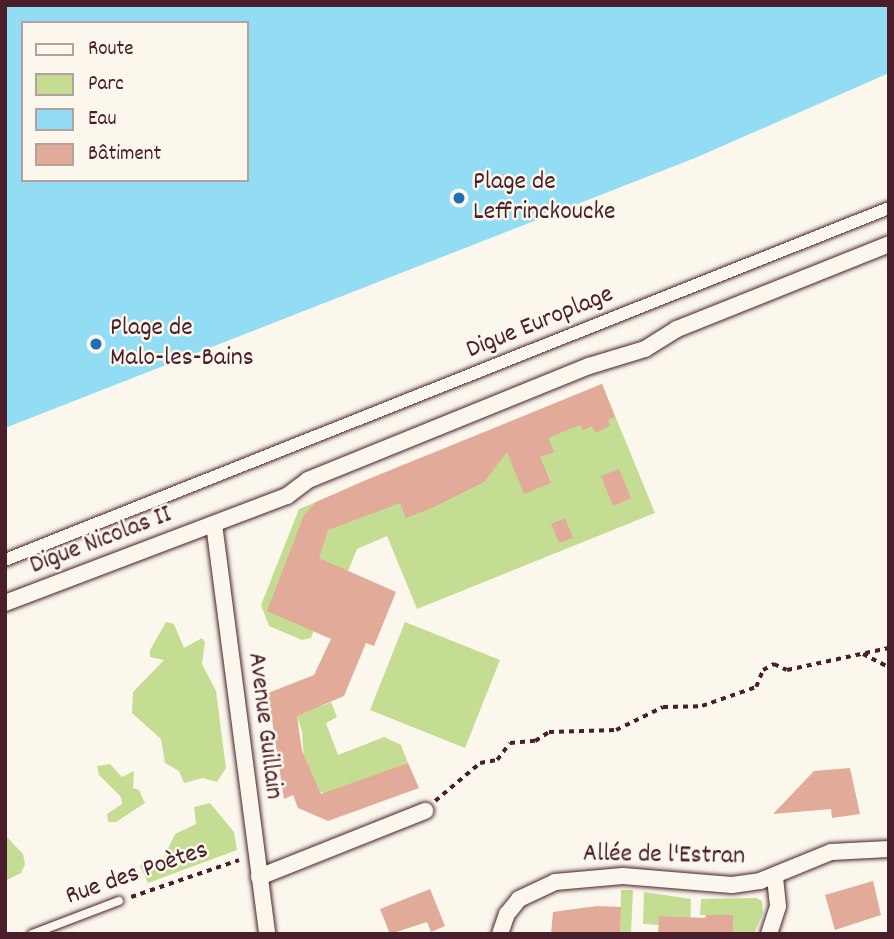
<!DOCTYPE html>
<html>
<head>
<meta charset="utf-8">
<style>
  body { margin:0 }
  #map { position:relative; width:894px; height:939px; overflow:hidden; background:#fbf7ec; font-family:Dekko,sans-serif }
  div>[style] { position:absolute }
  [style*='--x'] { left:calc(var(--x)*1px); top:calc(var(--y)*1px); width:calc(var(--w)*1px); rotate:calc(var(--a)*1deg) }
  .green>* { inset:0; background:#c5dd93 }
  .water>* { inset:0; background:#93ddf4 }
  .building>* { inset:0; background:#e1aa99 }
  .path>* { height:3.5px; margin-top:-1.75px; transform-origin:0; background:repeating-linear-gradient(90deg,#4a1f2b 0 5px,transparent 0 10px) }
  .roads { filter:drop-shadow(0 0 2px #4a1f2b) drop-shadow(0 0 2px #4a1f2b) }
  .service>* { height:8px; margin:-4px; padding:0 4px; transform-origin:4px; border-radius:4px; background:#fbf7ec }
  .pedestrian>* { height:12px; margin:-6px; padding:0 6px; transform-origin:6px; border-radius:6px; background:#fbf7ec }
  .minor>* { height:16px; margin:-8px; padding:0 8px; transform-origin:8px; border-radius:8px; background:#fbf7ec }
  .dots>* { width:19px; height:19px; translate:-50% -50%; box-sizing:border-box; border:4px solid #fbf7ec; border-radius:50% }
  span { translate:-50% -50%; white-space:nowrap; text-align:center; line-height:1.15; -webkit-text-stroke:5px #fbf7ec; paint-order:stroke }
  .poi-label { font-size:26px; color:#4a1f2b }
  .left { translate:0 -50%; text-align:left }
  .street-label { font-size:26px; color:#4a1f2b }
  .frame { position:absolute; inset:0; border:7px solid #4a1f2b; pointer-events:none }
  .legend { position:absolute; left:21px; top:21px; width:228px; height:161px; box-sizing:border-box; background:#fbf7ec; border:2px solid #b4a19f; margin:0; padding:9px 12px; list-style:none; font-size:21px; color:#4a1f2b }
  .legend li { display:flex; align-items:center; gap:14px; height:35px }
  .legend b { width:35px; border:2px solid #b4a19f }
</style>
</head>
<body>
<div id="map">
  <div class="green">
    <div style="clip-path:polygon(602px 384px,655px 513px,417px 609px,387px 536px,357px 549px,348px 571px,338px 567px,311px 638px,302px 640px,269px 626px,261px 605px,299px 509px)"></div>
    <div style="clip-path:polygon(166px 622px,174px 624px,184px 648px,202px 638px,205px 642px,202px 664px,216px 691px,226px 768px,217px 782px,203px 778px,184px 783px,179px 771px,165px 763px,161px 739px,132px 713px,133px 692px,164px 660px,150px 657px,150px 650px)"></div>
    <div style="clip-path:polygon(405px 622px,500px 660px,465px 748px,370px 710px)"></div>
    <div style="clip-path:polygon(320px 701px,322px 706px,331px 702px,337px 717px,326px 723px,338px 755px,384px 737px,401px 745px,408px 763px,327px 794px,320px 792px,304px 762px,302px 731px,295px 711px)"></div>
    <div style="clip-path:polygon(110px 764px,122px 777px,134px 771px,133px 788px,139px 790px,145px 803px,116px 822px,108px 822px,107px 814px,122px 804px,121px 797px,99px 775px,97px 766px)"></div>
    <div style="clip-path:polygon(210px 803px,234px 832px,237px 850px,148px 883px,140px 866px,144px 861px,163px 859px,175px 834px,196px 824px,194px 807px)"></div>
    <div style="clip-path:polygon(5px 835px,23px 854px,25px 864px,21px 873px,5px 881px)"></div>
    <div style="clip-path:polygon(621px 890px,633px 890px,631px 934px,620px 934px)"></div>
    <div style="clip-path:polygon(644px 892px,691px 899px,690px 934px,678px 917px,660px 916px,659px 925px,643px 924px)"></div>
    <div style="clip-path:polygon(756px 898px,762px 901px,763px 913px,754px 934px,729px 934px,733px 933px,733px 915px,700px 915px,701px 899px)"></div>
  </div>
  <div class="water">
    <div style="clip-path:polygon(evenodd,5px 5px,889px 5px,889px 73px,695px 158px,5px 428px,5px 5px,23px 23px,247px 23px,247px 180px,23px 180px,23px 23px)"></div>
  </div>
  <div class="building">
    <div style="clip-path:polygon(602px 384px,615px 417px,608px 420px,610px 426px,595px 433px,592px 426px,583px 430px,580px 425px,548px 438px,554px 452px,540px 457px,551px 483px,524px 494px,507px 452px,484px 482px,434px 507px,406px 518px,400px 503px,328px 530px,319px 558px,396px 592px,374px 646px,366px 643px,344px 696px,297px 716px,302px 751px,321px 794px,408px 763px,419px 788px,328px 821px,298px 808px,293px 795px,284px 799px,268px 693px,314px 675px,331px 639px,267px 611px,304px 515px,316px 502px,366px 480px)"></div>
    <div style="clip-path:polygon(619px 469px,631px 498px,613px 506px,601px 476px)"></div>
    <div style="clip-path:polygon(565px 518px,573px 538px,559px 543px,551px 524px)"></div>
    <div style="clip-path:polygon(850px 768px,860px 814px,832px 818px,831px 809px,773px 814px,814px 771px)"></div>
    <div style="clip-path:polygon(873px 881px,881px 915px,835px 930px,825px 895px)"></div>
    <div style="clip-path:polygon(430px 889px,445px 926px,431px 932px,427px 922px,390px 934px,380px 909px)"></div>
    <div style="clip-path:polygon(597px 906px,621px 907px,620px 934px,551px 934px,553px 912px)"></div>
    <div style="clip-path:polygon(706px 915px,733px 915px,733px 934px,658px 934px,659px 916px,705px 918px)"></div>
  </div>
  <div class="path">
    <div style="--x:863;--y:654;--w:29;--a:27"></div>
    <div style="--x:435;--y:801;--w:59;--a:-40.2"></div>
    <div style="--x:480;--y:763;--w:17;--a:-10"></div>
    <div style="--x:497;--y:760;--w:21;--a:-53"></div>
    <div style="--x:510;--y:743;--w:25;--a:-5"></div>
    <div style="--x:535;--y:741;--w:17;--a:-33"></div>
    <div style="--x:549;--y:732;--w:67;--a:-1.7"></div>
    <div style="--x:616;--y:730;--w:52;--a:-26.1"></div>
    <div style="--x:663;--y:707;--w:39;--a:-1"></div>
    <div style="--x:702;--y:706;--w:57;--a:-19.4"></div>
    <div style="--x:756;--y:687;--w:18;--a:-68"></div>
    <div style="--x:763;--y:670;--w:13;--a:-29"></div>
    <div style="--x:774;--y:664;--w:14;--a:25"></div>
    <div style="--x:787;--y:670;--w:104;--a:-12.2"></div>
    <div style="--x:131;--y:897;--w:114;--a:-18.9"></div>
  </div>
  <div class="roads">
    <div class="service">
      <div style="--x:32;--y:934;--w:93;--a:-20.8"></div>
    </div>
    <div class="pedestrian">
      <div style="--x:5;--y:560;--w:952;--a:-21.71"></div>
    </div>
    <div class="minor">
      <div style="--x:214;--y:524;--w:413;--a:82.6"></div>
      <div style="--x:5;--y:603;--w:302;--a:-20.8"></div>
      <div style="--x:287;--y:496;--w:26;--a:-37"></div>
      <div style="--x:308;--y:480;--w:303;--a:-22.1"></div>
      <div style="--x:589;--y:366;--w:59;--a:-16.9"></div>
      <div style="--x:645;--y:349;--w:38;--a:-32"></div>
      <div style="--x:677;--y:329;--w:228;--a:-21.8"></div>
      <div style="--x:259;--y:877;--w:179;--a:-21.7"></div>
      <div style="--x:500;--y:934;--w:21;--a:-71"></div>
      <div style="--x:507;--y:914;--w:19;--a:-51"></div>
      <div style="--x:519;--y:899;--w:40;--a:-25"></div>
      <div style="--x:555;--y:882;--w:68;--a:-5"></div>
      <div style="--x:623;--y:876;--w:109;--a:4.7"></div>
      <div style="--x:732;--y:885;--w:28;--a:-8"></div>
      <div style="--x:760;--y:881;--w:77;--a:-22.2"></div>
      <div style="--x:831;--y:852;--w:58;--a:-3"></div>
      <div style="--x:769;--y:934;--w:29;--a:-72"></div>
      <div style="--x:778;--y:906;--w:31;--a:-96"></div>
    </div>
  </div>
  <div class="dots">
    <div style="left:459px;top:198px;background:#1f6fb2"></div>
    <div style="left:96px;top:344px;background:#1f6fb2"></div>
  </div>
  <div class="poi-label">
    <span class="left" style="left:473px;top:198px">Plage de<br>Leffrinckoucke</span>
    <span class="left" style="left:110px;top:344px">Plage de<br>Malo-les-Bains</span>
  </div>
  <div class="street-label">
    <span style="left:540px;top:323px;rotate:-22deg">Digue Europlage</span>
    <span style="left:101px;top:541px;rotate:-21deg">Digue Nicolas II</span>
    <span style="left:264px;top:726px;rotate:83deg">Avenue Guillain</span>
    <span style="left:664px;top:856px;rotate:1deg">Allée de l'Estran</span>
    <span style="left:137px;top:874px;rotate:-19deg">Rue des Poètes</span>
  </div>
  <div class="frame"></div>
  <ul class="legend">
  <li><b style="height:9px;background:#fbf7ec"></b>Route</li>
  <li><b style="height:19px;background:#c5dd93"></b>Parc</li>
  <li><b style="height:19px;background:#93ddf4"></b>Eau</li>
  <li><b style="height:19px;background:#e1aa99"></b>Bâtiment</li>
  </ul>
</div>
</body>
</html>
